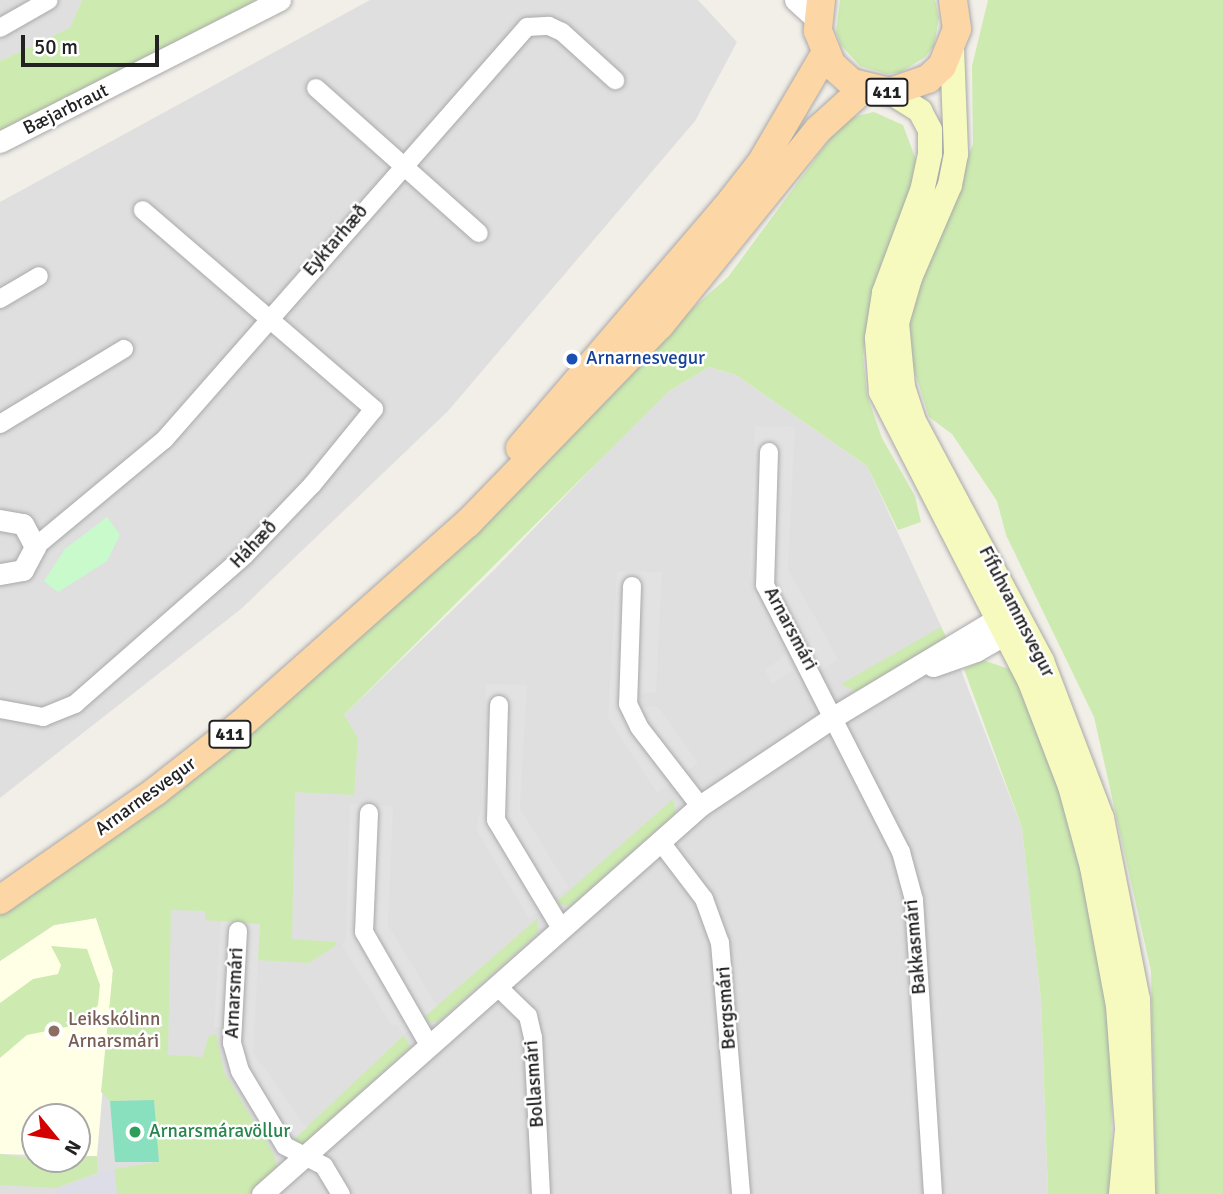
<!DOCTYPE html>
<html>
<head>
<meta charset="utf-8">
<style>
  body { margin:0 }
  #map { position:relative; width:1223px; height:1194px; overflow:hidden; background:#f2efe9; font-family:Signika,sans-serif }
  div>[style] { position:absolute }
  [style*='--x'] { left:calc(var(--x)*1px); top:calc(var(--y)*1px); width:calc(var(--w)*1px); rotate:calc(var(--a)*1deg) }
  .residential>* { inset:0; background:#e0dfdf }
  .education>* { inset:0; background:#ffffe5 }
  .grass>* { inset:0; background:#cdebb0 }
  .park>* { inset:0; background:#c8facc }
  .pitch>* { inset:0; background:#88e0be }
  .parking>* { inset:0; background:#e2e2e2 }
  .plaza>* { inset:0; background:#dddde8 }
  .roads { filter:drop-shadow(0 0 2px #a9a9a9) drop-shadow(0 0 2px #a9a9a9) }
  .minor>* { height:18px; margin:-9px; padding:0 9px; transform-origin:9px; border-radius:9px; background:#fff }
  .tertiary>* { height:21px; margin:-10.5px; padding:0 10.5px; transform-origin:10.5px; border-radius:10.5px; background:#fff }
  .secondary>* { height:24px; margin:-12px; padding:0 12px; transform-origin:12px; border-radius:12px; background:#f7fabf }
  .primary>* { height:28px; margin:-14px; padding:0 14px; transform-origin:14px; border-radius:14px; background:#fcd6a4 }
  .dots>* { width:19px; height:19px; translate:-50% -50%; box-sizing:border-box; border:4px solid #fff; border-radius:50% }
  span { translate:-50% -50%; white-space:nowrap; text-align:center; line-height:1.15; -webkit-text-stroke:5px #fff; paint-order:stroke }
  .shield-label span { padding:2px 5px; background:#fff; border:2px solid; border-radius:5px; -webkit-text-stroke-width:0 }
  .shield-label { font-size:18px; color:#222; font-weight:700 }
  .street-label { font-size:19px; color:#222 }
  .transit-label { font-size:19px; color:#164399 }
  .left { translate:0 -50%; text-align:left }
  .education-label { font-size:19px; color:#785e54 }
  .leisure-label { font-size:19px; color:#27864d }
  .north { position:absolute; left:21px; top:1103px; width:70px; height:70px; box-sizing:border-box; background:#fff; border:2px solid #a7a7a7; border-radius:50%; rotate:120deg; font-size:19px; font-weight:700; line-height:28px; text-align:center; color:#222 }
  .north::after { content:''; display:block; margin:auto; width:24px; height:32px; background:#d40000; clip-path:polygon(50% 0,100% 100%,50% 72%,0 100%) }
  .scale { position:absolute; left:21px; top:35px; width:138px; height:32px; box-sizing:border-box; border:4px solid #222; border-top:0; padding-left:9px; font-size:21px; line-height:24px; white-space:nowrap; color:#222; -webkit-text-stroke:5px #fff; paint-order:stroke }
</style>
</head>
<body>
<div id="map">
  <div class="residential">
    <div style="clip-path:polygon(0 0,82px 0,71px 28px,0 61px)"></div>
    <div style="clip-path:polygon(370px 0,698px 0,737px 42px,695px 121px,448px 411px,241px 609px,0 798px,0 202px)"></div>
    <div style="clip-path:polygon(evenodd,709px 367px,736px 375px,867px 466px,959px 665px,1022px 828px,1041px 1000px,1048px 1194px,0 1194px,0 954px,343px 716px,495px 569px,641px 417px,669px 391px,709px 367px,35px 1117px,77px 1117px,77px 1159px,35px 1159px,35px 1117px)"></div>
  </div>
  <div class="education">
    <div style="clip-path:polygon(96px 918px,113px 970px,97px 1156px,77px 1156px,77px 1117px,35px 1117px,35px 1155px,0 1154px,0 961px,54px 925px)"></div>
  </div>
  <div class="grass">
    <div style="clip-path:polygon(82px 0,261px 0,0 131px,0 61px,70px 28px)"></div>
    <div style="clip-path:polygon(840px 0,935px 0,939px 18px,934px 46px,925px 57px,901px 72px,887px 74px,860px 66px,841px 45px,836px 32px)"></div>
    <div style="clip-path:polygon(988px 0,1223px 0,1223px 1194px,1156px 1194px,1151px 971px,1094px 717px,1006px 535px,997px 501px,952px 434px,929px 417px,907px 348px,910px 300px,973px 144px,972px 66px)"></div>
    <div style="clip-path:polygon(874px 112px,903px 125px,916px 160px,910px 191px,873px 286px,863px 356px,867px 395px,882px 438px,915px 496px,921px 522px,898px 530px,867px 466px,736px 375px,709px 367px,669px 391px,344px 715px,358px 738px,354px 795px,295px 792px,292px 939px,336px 942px,335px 946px,309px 963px,257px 960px,260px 924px,205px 920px,205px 911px,171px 910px,168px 1055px,203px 1057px,208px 1037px,216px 1034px,224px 1072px,274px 1155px,278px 1169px,248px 1194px,117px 1194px,114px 1169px,159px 1162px,154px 1100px,110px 1101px,101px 1092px,113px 970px,96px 918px,54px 925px,0 961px,0 906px,72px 858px,728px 277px,838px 128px,852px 117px)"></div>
    <div style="clip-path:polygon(941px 627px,948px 641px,859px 693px,841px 684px)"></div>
    <div style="clip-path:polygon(983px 660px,1009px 669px,1022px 685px,1049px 752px,1093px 913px,1112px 1055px,1111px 1194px,1048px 1194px,1041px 1000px,1022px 828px,964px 669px)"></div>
    <div style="clip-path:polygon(673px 799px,676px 813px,570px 906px,555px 903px)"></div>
    <div style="clip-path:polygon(538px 918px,538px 933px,439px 1021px,428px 1022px,424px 1017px)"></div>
    <div style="clip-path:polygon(51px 946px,87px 949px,100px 985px,98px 1005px,89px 1018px,76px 1025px,27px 1035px,0 1058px,0 1003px,33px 979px,58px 974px,61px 965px)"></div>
    <div style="clip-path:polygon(404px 1035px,410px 1047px,301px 1146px,291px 1142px)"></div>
    <div style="clip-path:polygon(0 1154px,40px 1160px,97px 1156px,97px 1173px,56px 1188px,0 1185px)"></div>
  </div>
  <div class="park">
    <div style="clip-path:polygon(107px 517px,120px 535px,107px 561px,58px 592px,44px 581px,65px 549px)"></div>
  </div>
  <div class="pitch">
    <div style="clip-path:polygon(154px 1100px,159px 1162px,115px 1162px,110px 1101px)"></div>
  </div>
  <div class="parking">
    <div style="clip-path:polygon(755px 426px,795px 427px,788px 569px,838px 659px,800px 685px,792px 671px,772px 684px,765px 670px,786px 654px,755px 599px,749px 573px)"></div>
    <div style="clip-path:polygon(617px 571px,662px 572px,656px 692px,639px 694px,640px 707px,658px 707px,698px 763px,657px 793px,608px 718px)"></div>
    <div style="clip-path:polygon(486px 684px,527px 685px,520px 808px,568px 887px,529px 919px,476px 829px,481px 807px)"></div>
    <div style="clip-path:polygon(350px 804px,393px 806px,388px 925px,437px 1006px,404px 1035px,396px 1024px,392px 1026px,342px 945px,346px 940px)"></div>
    <div style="clip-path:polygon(221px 921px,260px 924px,253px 1052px,307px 1128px,285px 1146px,240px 1071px,232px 1027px,214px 1027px)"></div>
  </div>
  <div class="plaza">
    <div style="clip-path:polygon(114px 1169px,117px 1194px,56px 1194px,57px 1189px)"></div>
  </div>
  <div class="roads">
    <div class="minor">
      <div style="--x:0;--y:28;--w:56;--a:-29.7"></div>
      <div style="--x:316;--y:88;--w:218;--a:41.7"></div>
      <div style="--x:0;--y:299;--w:45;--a:-30.5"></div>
      <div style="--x:0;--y:424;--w:145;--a:-31.2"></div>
      <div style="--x:769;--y:452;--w:133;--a:91.7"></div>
      <div style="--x:765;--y:585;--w:300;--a:63"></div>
      <div style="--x:901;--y:852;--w:50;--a:74.8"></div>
      <div style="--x:914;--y:900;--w:295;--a:86.3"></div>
      <div style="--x:35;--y:547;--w:168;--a:-39.7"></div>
      <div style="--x:164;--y:440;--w:550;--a:-48.69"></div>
      <div style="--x:527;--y:27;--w:22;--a:-3"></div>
      <div style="--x:549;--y:26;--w:14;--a:25"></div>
      <div style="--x:562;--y:32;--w:72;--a:42.2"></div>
      <div style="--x:632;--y:586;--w:118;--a:91.9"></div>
      <div style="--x:628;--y:704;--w:25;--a:64"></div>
      <div style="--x:639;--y:727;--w:100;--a:52.3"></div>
      <div style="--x:499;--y:705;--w:115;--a:91.5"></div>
      <div style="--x:496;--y:820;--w:126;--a:59"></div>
      <div style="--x:0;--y:709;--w:44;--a:10.5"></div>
      <div style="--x:43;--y:717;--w:35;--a:-22"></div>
      <div style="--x:75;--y:704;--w:226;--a:-41.2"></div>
      <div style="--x:245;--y:555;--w:97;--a:-46.3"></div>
      <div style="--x:312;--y:485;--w:98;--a:-50.8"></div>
      <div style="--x:374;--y:409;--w:305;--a:-139.3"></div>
      <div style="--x:369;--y:813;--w:119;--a:92.4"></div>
      <div style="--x:364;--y:932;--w:133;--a:60.1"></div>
      <div style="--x:660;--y:841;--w:73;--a:52.8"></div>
      <div style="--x:704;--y:899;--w:47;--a:70"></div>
      <div style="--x:720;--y:943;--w:252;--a:85.2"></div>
      <div style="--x:238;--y:931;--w:112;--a:93.1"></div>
      <div style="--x:232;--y:1043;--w:29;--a:74"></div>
      <div style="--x:240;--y:1071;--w:87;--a:59"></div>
      <div style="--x:285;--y:1146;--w:44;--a:27.1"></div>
      <div style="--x:324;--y:1166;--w:33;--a:59"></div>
      <div style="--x:497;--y:986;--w:43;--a:44.1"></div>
      <div style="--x:528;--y:1016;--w:22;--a:77"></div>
      <div style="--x:533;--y:1037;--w:157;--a:87.1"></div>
    </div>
    <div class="tertiary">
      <div style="--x:795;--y:0;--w:30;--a:42"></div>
      <div style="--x:0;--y:142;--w:314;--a:-26.9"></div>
      <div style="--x:0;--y:520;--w:23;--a:10"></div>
      <div style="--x:23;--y:524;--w:26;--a:62"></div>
      <div style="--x:35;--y:547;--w:26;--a:118"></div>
      <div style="--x:23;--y:570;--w:23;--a:170"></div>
      <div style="--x:933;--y:666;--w:46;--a:-19.2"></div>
      <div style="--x:976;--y:651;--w:48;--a:-29.7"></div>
      <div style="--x:262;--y:1194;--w:585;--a:-41.54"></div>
      <div style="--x:700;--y:806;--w:162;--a:-33.7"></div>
      <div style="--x:835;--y:716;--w:204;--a:-31"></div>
    </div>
    <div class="secondary">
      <div style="--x:952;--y:48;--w:106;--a:87.8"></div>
      <div style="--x:956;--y:154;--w:32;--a:101"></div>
      <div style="--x:950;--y:185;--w:101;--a:113.3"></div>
      <div style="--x:910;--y:278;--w:47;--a:106.1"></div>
      <div style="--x:897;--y:323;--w:64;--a:84.6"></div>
      <div style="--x:903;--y:387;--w:38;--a:72"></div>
      <div style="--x:915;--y:423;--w:270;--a:61.9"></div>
      <div style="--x:1042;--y:661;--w:168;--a:69.1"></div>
      <div style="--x:1102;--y:818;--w:185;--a:78.8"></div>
      <div style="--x:1138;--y:999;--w:195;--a:88.5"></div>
      <div style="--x:890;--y:92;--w:36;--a:32"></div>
      <div style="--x:920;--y:111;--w:21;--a:62"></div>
      <div style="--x:930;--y:130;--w:24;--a:90"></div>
      <div style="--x:930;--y:154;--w:35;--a:102"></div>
      <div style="--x:923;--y:188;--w:112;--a:110.4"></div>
      <div style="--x:884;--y:293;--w:46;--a:98.8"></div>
      <div style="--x:877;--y:338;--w:54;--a:85.8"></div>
      <div style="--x:881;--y:392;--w:326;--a:62.8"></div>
      <div style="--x:1030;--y:682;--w:111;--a:69"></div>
      <div style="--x:1070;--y:786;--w:84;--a:74.8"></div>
      <div style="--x:1092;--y:867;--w:141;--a:79.4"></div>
      <div style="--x:1118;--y:1006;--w:123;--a:85.8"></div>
      <div style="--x:1127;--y:1129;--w:65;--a:95.3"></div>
    </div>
    <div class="primary">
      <div style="--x:821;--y:0;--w:31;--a:96"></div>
      <div style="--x:818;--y:31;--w:37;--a:68"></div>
      <div style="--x:832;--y:65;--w:27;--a:42"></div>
      <div style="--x:852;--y:83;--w:39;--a:13"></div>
      <div style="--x:890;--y:92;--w:40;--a:-18.9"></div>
      <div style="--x:928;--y:79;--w:19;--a:-43"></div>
      <div style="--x:942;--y:66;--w:40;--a:-68"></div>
      <div style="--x:957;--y:29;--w:29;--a:-98"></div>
      <div style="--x:520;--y:448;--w:315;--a:-49.4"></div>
      <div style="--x:725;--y:209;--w:58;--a:-52"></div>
      <div style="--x:761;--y:163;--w:126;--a:-59.6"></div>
      <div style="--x:0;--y:900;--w:190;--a:-34.9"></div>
      <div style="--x:156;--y:791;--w:105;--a:-38.1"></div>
      <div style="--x:239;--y:726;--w:306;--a:-41.6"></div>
      <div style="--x:468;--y:523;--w:276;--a:-45.9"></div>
      <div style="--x:660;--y:325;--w:252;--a:-51"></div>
      <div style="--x:819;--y:129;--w:61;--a:-42.3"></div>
    </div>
  </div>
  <div class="dots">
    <div style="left:572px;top:359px;background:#1a4fb4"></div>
    <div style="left:54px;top:1031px;background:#8d6e63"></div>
    <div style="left:135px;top:1132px;background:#2e9e5b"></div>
  </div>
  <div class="shield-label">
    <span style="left:887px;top:92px">411</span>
    <span style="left:230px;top:734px">411</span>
  </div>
  <div class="street-label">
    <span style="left:66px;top:110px;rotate:-26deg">Bæjarbraut</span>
    <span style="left:336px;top:241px;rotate:-49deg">Eyktarhæð</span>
    <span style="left:254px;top:545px;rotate:-46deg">Háhæð</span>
    <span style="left:1016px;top:612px;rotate:63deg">Fífuhvammsvegur</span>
    <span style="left:790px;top:629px;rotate:62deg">Arnarsmári</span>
    <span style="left:146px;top:797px;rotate:-36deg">Arnarnesvegur</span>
    <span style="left:916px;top:947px;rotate:-95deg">Bakkasmári</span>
    <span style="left:235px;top:993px;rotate:-87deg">Arnarsmári</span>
    <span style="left:727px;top:1008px;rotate:-94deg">Bergsmári</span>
    <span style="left:535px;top:1084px;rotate:-94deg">Bollasmári</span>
  </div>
  <div class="transit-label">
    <span class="left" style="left:586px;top:359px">Arnarnesvegur</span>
  </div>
  <div class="education-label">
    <span class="left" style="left:68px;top:1031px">Leikskólinn<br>Arnarsmári</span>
  </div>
  <div class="leisure-label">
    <span class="left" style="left:149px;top:1132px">Arnarsmáravöllur</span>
  </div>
  <div class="north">N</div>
  <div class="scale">50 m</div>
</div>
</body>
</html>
